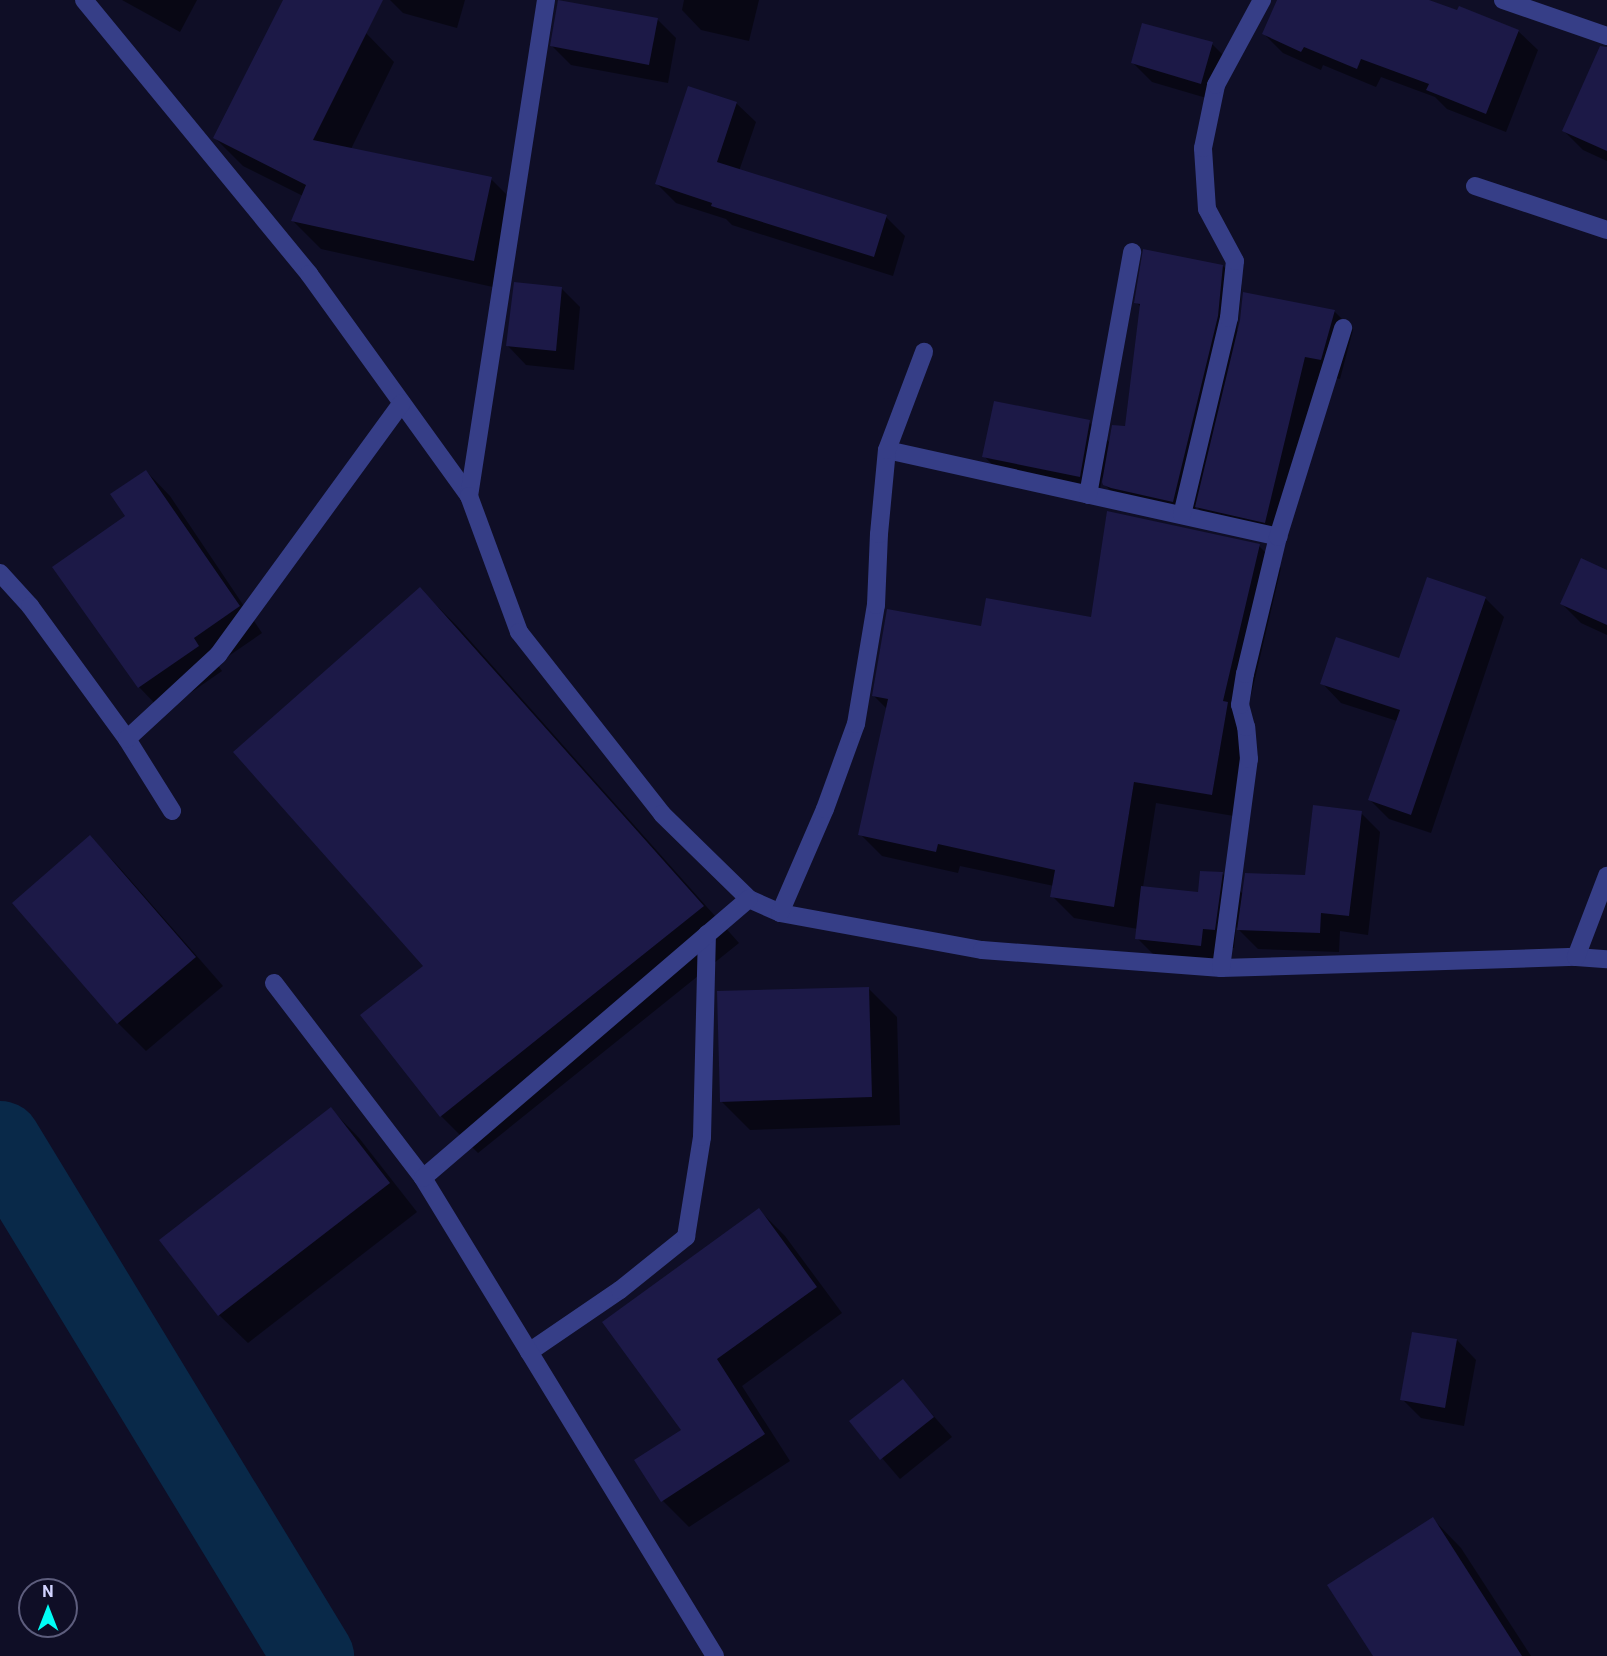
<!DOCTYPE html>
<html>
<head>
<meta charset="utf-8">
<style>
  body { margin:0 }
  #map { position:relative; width:1607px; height:1656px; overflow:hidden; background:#0f0e26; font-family:Roboto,sans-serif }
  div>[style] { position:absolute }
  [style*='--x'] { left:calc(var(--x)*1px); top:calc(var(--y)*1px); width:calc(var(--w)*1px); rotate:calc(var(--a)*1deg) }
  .shadow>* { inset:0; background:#0007 }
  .river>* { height:81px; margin:-40.5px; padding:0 40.5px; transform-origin:40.5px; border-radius:40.5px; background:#092949 }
  .building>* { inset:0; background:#1c1947 }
  .street>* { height:18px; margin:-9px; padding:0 9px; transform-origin:9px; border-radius:9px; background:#363e87 }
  span { translate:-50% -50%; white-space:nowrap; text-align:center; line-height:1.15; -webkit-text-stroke:6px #0f0e26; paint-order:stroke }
  .north { position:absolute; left:18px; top:1578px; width:60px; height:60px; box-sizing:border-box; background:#0f0e26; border:2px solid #5d5d7d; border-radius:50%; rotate:0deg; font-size:16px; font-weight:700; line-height:24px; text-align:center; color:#d2d3ff }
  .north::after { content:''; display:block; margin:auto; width:21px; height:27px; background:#00fdf6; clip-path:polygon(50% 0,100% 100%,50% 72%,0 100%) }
</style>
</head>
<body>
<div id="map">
  <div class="shadow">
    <div style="clip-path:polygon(122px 0,197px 0,180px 32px)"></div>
    <div style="clip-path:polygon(284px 0,298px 0,366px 33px,394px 62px,351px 149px,491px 179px,519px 207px,502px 289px,321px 249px,292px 220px,303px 196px,243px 166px,215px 138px)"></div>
    <div style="clip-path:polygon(390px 0,465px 0,457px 28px,403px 13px)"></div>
    <div style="clip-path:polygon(684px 0,759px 0,749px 41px,701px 30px,682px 10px)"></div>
    <div style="clip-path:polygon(1279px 0,1424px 0,1518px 31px,1538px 50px,1506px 132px,1447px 109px,1435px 97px,1381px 77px,1376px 87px,1323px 65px,1321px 70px,1283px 53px,1264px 34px)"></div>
    <div style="clip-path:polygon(657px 19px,676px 38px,668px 83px,571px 65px,552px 46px)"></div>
    <div style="clip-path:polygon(1212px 44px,1231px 63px,1220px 102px,1152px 82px,1133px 63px)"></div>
    <div style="clip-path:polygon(1607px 64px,1607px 161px,1583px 150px,1563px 130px)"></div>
    <div style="clip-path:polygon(736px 103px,756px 122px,739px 171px,886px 217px,905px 236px,893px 276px,732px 225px,726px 219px,676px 203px,657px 184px)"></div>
    <div style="clip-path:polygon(1223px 266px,1242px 285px,1237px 330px,1334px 311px,1353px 330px,1340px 379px,1324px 375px,1284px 541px,1216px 526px,1196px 506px,1192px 521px,1124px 504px,1104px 484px,1102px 477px,1099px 495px,1003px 476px,984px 456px,1089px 422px,1110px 443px,1126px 427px,1141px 307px,1136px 302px)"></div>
    <div style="clip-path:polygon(561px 288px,580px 307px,574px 370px,526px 365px,507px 345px)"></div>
    <div style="clip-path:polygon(146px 471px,170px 496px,262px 633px,217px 664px,222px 671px,163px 712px,139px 687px,127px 517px)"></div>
    <div style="clip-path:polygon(1259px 546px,1281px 568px,1245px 721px,1234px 816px,1156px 803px,1143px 887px,1200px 894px,1222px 873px,1244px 895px,1306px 876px,1361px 813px,1380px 832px,1368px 935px,1340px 931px,1339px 952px,1258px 949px,1236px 927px,1234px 948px,1222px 948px,1220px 965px,1156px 957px,1137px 938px,1138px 929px,1074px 918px,1052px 896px,1054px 886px,960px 866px,958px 873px,882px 856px,860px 834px,888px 710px,874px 696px,983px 628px,1092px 618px)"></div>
    <div style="clip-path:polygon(1607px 571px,1607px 635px,1581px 623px,1562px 604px)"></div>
    <div style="clip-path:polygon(420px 589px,457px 626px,739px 943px,478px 1153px,441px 1116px,362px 1015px,426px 967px)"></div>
    <div style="clip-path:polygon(1485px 598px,1504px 617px,1431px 833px,1389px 819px,1370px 800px,1397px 721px,1341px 703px,1322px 683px,1400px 660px)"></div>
    <div style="clip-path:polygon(90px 837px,118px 866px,223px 986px,146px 1051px,118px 1023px)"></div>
    <div style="clip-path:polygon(868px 988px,897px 1017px,900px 1125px,750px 1130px,721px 1101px)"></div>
    <div style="clip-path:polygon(331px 1109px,359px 1138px,417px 1212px,248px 1343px,219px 1315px)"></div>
    <div style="clip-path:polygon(759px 1210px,785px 1236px,842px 1313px,742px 1386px,790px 1461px,689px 1527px,663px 1501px,636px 1461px,683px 1430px)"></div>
    <div style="clip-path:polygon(1457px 1340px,1476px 1360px,1464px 1426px,1421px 1418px,1402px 1399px)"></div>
    <div style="clip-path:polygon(903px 1381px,952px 1437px,900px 1479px,851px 1422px)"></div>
    <div style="clip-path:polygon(1433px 1519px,1461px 1548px,1531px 1656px,1375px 1656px)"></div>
  </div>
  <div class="river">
    <div style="--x:0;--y:1141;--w:603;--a:58.71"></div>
  </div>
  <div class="building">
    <div style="clip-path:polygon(283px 0,383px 0,313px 140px,492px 177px,474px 261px,291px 221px,306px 185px,213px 138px)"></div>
    <div style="clip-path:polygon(558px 0,658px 18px,649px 65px,550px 46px)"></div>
    <div style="clip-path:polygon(1277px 0,1429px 0,1457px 10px,1459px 6px,1519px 30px,1486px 114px,1426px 90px,1429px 84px,1361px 59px,1357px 69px,1304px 47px,1301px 52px,1262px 34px)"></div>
    <div style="clip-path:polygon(1142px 23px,1213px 42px,1201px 84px,1131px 63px)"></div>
    <div style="clip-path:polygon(1600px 46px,1607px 47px,1607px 151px,1562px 131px)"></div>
    <div style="clip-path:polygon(688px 86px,737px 102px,717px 162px,887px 215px,874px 257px,711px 206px,712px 203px,655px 184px)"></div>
    <div style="clip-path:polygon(1143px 249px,1223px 265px,1218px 316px,1173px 502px,1111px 488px,1103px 485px,1102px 482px,1112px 425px,1125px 426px,1140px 304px,1134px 303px)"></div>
    <div style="clip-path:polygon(514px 282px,562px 287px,556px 351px,506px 346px)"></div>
    <div style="clip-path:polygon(1243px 292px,1335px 310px,1321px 360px,1305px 357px,1265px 523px,1195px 507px,1240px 320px)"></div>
    <div style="clip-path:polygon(994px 401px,1090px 420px,1080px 477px,982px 457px)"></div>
    <div style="clip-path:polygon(146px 470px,240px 606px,194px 638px,199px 646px,138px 688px,52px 567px,125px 516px,110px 494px)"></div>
    <div style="clip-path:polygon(1107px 511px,1260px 544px,1223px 701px,1228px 702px,1212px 795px,1134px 782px,1114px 907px,1050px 897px,1055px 870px,938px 844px,936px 852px,858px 835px,888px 699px,872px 696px,887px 609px,981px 626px,986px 598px,1091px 617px)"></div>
    <div style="clip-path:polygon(1581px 558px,1607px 570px,1607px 625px,1560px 604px)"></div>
    <div style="clip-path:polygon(1427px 577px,1486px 597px,1411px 815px,1368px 800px,1400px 710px,1320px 684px,1336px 637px,1399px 658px)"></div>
    <div style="clip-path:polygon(420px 587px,704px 906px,440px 1117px,360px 1015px,423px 966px,233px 752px)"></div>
    <div style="clip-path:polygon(1313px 805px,1362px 811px,1349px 916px,1321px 913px,1320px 933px,1237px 930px,1245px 873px,1305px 875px)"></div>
    <div style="clip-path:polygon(90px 835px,196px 957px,117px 1024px,12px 903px)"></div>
    <div style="clip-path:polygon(1200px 871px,1223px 872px,1215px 930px,1203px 929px,1201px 946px,1135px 939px,1141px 886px,1198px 892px)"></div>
    <div style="clip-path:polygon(869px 987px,872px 1097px,720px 1102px,717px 991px)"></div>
    <div style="clip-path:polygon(331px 1107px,390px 1183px,218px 1316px,159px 1240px)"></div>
    <div style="clip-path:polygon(759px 1208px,817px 1287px,717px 1359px,765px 1434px,661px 1502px,634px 1460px,681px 1430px,602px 1322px)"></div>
    <div style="clip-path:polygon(1412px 1332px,1457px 1339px,1445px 1408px,1400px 1400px)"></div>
    <div style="clip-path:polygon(903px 1379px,934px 1417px,880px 1460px,849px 1421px)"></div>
    <div style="clip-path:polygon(1433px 1517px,1522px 1656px,1373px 1656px,1327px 1585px)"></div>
  </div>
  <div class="street">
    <div style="--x:84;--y:0;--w:355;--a:50.6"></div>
    <div style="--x:309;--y:274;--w:274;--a:54.2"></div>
    <div style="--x:546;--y:0;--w:502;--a:98.82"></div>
    <div style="--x:469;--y:496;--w:145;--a:69.8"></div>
    <div style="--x:519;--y:632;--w:231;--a:51.8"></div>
    <div style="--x:662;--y:814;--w:122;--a:44.3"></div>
    <div style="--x:749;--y:899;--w:34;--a:24"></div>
    <div style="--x:780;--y:913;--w:205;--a:10.4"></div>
    <div style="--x:982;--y:950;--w:240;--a:4.3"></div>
    <div style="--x:1221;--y:968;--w:355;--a:-1.8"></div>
    <div style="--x:1576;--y:957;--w:31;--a:4"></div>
    <div style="--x:1503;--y:0;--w:110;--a:19.1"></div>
    <div style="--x:1475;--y:186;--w:139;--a:18.4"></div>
    <div style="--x:887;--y:450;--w:401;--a:12.5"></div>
    <div style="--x:1088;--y:495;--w:247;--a:-79.7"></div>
    <div style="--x:1182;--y:515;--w:203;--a:-76.6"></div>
    <div style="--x:1229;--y:318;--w:57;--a:-84"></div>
    <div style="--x:1235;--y:261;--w:59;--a:-118.3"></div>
    <div style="--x:1207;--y:209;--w:61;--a:-93.8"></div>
    <div style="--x:1203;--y:148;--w:64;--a:-78.3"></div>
    <div style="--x:1216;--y:85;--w:97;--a:-61.6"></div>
    <div style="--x:0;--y:573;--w:45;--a:47.7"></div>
    <div style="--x:30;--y:606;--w:165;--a:53.9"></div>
    <div style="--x:127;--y:739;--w:85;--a:58"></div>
    <div style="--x:127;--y:739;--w:124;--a:-42.7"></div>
    <div style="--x:218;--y:655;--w:312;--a:-53.9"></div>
    <div style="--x:780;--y:913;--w:113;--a:-66.6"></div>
    <div style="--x:825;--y:809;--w:90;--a:-70"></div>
    <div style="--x:856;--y:724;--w:121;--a:-80.5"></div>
    <div style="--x:876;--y:605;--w:71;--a:-87.6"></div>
    <div style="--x:879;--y:534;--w:84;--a:-84.6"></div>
    <div style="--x:887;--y:450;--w:105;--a:-69.3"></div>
    <div style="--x:1576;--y:957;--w:87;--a:-69.1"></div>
    <div style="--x:1221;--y:968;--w:211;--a:-82.4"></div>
    <div style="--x:1249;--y:759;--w:32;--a:-95"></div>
    <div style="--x:1246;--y:727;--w:23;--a:-105"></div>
    <div style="--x:1240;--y:705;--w:31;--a:-81"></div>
    <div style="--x:1245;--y:674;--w:141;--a:-76.5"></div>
    <div style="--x:1278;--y:537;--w:219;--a:-72.7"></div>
    <div style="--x:274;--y:983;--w:245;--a:52.6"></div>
    <div style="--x:529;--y:1352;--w:110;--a:-34.3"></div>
    <div style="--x:620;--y:1290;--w:85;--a:-38.8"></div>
    <div style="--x:686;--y:1237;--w:101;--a:-80.9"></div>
    <div style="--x:702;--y:1137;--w:203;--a:-88.6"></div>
    <div style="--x:715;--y:1656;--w:560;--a:-121.42"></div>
    <div style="--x:423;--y:1178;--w:429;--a:-40.6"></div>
  </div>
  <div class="north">N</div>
</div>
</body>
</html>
